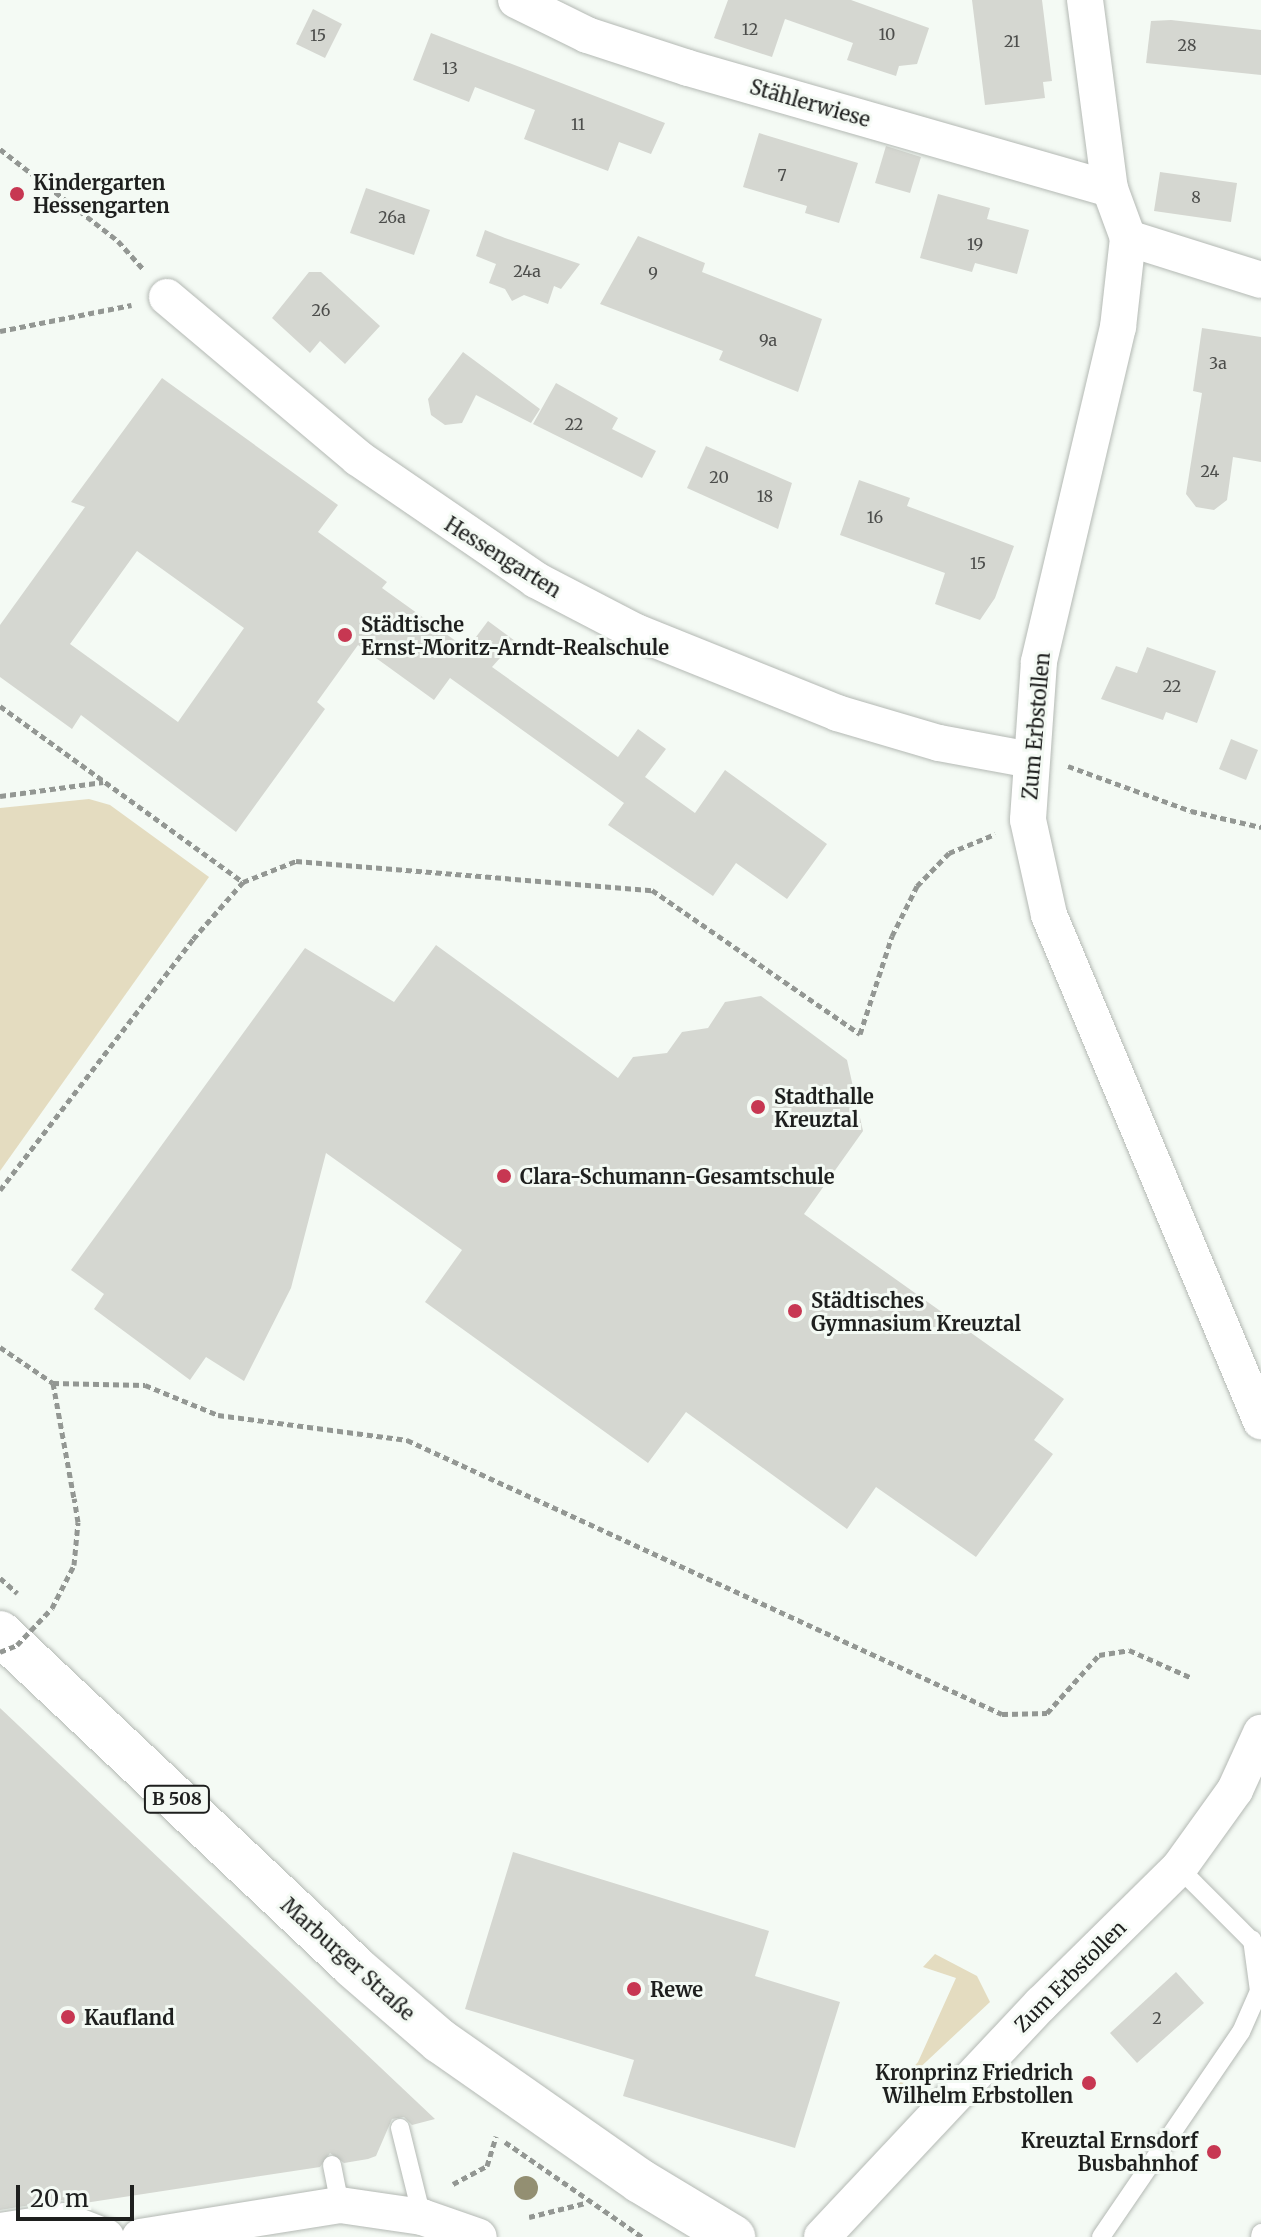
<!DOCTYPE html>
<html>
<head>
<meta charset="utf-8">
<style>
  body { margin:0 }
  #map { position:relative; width:1261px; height:2237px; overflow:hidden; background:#f4faf4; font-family:Merriweather,serif }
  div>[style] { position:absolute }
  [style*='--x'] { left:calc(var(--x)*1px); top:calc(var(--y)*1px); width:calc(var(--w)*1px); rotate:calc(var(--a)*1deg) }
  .green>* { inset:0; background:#e4dcc0 }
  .building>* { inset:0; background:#d5d7d1 }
  .path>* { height:5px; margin-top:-2.5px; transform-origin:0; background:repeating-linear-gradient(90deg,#939793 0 6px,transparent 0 10px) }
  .roads { filter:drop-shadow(0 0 2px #b4b9b4) drop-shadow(0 0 2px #b4b9b4) }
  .lane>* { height:18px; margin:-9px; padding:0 9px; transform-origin:9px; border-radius:9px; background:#fff }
  .street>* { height:36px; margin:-18px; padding:0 18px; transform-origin:18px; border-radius:18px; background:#fff }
  .primary>* { height:44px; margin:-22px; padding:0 22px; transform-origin:22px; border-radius:22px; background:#fff }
  .path-bridge>* { height:5px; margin-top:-2.5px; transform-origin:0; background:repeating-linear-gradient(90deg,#939793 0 6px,transparent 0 10px) }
  .trees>* { width:24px; height:24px; margin:-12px; border-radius:50%; background:#938f72 }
  .dots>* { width:22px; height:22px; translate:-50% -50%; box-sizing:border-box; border:4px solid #f4faf4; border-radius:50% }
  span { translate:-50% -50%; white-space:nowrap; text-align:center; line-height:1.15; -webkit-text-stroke:6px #f4faf4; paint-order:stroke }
  .number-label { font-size:16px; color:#4c4d4b }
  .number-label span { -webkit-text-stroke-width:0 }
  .shield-label span { padding:2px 6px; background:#f4faf4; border:2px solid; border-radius:6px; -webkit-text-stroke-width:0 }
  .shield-label { font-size:18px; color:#1e1f1e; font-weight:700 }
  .street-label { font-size:20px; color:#1e1f1e }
  .poi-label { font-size:20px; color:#1e1f1e; font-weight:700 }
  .left { translate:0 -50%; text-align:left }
  .right { translate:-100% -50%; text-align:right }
  .scale { position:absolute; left:16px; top:2185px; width:118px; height:36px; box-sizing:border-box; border:4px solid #1e1f1e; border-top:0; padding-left:10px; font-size:24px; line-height:28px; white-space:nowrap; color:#1e1f1e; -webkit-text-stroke:6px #f4faf4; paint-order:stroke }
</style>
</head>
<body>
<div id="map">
  <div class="green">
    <div style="clip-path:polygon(89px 799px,110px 805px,209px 877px,0 1171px,0 808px)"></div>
    <div style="clip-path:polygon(935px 1954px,977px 1976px,990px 2002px,881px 2104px,918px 2062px,956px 1978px,923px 1967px)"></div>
  </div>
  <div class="building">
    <div style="clip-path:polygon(728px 0,851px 0,929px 28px,917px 64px,899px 66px,896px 76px,847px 60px,853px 43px,785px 19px,772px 57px,714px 38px)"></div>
    <div style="clip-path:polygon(972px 0,1042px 0,1052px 81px,1043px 82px,1045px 98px,985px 105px)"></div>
    <div style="clip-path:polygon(313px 9px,342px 24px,325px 58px,296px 44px)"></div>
    <div style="clip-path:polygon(1171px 20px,1261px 30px,1261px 75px,1146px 63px,1151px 21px)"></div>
    <div style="clip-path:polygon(431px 33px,665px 123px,651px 154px,619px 142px,608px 171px,524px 139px,535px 110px,475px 87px,469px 102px,413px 80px)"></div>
    <div style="clip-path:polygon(759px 133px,858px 163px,839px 223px,805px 213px,807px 206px,743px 187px)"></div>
    <div style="clip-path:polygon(886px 146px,921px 157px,910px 193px,875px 183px)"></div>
    <div style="clip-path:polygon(1160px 172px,1237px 183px,1231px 222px,1154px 211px)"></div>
    <div style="clip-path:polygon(366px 188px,430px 210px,414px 255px,350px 233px)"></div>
    <div style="clip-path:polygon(938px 194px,990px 208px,987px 219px,1029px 230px,1017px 274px,975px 263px,972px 272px,920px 258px)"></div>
    <div style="clip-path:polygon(485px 230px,505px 238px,580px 264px,561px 289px,554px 286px,548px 304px,524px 295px,512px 301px,505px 289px,489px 283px,496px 264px,476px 256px)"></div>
    <div style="clip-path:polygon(638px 236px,705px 263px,702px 272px,822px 319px,798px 392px,719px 360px,723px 351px,600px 304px)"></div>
    <div style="clip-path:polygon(309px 272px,321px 272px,380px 326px,345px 364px,320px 341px,310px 353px,272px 318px)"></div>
    <div style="clip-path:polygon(1202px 328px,1261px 337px,1261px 462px,1233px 457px,1227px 500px,1214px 510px,1196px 507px,1186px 494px,1202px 393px,1193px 391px)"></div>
    <div style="clip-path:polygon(463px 352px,540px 409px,531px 423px,476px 395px,462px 423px,445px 425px,431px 415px,428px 399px)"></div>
    <div style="clip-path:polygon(evenodd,162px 378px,338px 505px,318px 532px,387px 582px,382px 588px,467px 649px,488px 621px,515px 641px,492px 667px,618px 757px,638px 729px,666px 749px,645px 777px,695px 813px,725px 770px,827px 844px,787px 899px,736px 863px,713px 896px,608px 825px,624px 803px,450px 678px,434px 700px,358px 645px,317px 702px,325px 709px,236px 832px,81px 715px,72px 729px,0 677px,0 625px,85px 507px,71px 502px,162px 378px,137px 551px,244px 628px,178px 722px,70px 644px,137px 551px)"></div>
    <div style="clip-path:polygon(556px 383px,618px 418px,612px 429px,656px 451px,642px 478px,533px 424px)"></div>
    <div style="clip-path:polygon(706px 446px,792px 483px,778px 529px,687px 488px)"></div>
    <div style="clip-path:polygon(859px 480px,910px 498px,907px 506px,1014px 546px,995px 598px,980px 620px,935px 604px,945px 573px,840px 535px)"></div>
    <div style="clip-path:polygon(1147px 647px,1216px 671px,1197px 723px,1166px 712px,1163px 720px,1101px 699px,1116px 666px,1137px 673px)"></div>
    <div style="clip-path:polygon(1231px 739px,1258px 750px,1246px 780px,1219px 769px)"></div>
    <div style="clip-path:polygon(436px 945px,618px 1078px,633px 1057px,667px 1053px,682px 1032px,708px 1028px,725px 1002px,761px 996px,847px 1060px,863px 1131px,804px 1214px,1064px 1399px,1034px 1440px,1053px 1454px,976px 1557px,876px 1487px,847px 1529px,686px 1412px,648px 1463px,425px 1302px,462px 1250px,326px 1153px,291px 1288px,244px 1381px,206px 1357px,190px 1380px,94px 1309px,104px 1294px,71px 1270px,305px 948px,394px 1002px)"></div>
    <div style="clip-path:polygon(0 1708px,435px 2119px,412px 2125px,404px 2117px,392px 2119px,376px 2156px,368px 2159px,344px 2163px,330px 2153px,320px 2167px,78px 2204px,62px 2200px,0 2210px)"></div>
    <div style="clip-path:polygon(513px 1852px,769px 1931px,755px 1976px,840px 2002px,795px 2148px,623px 2096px,634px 2060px,465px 2009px)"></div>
    <div style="clip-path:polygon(1176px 1972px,1204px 2003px,1137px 2063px,1110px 2033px)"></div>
  </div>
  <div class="path">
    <div style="--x:0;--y:149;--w:150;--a:37.9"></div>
    <div style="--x:118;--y:241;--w:38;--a:48"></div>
    <div style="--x:0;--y:331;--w:134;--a:-11.2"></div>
    <div style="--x:0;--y:706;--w:300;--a:35.9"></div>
    <div style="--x:1068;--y:766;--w:131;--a:20.1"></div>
    <div style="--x:1191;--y:811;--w:72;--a:12.9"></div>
    <div style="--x:0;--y:796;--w:104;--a:-7.7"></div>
    <div style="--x:0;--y:1190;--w:317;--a:-52.4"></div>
    <div style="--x:193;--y:939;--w:76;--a:-48.7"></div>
    <div style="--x:243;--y:882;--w:57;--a:-21.6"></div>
    <div style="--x:296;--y:861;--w:357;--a:4.7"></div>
    <div style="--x:652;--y:890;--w:253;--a:34.7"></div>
    <div style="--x:860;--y:1034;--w:103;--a:-71.9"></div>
    <div style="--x:892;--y:936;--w:56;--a:-63.4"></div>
    <div style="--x:917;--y:886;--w:46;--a:-45.9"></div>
    <div style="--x:949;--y:853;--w:50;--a:-22.4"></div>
    <div style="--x:0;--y:1347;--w:64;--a:34.2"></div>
    <div style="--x:53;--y:1383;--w:117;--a:79.7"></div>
    <div style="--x:53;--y:1383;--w:92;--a:1.2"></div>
    <div style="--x:145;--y:1385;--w:79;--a:22.3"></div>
    <div style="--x:218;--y:1415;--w:191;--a:7.5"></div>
    <div style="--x:407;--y:1440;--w:655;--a:24.73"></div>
    <div style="--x:1002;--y:1714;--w:45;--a:-1.3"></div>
    <div style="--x:1047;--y:1713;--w:78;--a:-48.1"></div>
    <div style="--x:1099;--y:1655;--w:30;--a:-9"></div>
    <div style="--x:1129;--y:1650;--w:69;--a:24"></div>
    <div style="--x:0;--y:1578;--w:23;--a:41"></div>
    <div style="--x:505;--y:2142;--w:167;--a:34.7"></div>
    <div style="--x:453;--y:2184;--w:38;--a:-28"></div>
    <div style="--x:487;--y:2166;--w:31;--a:-73"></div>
    <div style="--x:529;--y:2217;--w:58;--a:-14"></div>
  </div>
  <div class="roads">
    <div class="lane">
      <div style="--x:1179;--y:1868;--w:113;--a:45"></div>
      <div style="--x:400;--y:2128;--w:92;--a:76.1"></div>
      <div style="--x:332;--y:2165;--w:41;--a:78.7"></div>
      <div style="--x:1101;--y:2237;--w:248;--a:-55.7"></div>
      <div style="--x:1241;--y:2032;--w:45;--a:-66.3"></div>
      <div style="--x:1259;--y:1991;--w:52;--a:-97.7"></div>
      <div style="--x:1260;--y:2237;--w:4;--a:-76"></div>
    </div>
    <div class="street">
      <div style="--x:516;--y:0;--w:79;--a:26.2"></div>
      <div style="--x:587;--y:35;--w:106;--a:18.1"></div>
      <div style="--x:688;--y:68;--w:439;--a:16"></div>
      <div style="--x:1085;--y:0;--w:191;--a:82.5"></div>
      <div style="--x:1110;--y:189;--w:52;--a:69.8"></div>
      <div style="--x:1128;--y:238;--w:90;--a:96.4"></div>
      <div style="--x:1118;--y:327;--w:344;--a:103.3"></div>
      <div style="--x:1039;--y:662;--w:158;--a:94"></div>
      <div style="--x:1028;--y:820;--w:97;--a:77.5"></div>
      <div style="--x:1049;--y:915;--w:549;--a:67.27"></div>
      <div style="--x:1128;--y:238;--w:139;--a:17.5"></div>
      <div style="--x:167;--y:297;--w:250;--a:40.1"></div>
      <div style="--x:358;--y:458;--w:216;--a:34.4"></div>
      <div style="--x:536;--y:580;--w:113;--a:27.5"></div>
      <div style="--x:636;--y:632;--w:217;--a:21.9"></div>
      <div style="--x:837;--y:713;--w:106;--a:16.4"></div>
      <div style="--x:939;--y:743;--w:94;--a:10.5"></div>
      <div style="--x:0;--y:2231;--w:66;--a:-8.7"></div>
      <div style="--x:65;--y:2221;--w:44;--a:21.3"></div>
      <div style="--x:140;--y:2237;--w:203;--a:-9.1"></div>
      <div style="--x:340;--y:2205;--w:83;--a:8.3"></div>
      <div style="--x:422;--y:2217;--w:60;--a:19.3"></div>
      <div style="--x:822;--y:2237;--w:320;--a:-46.8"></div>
      <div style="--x:1041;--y:2004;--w:194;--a:-44.6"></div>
      <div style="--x:1179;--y:1868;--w:96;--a:-54.3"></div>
      <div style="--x:1235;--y:1790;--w:63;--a:-65.5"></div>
    </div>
    <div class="primary">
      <div style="--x:0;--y:1633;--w:485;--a:43.3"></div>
      <div style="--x:353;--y:1966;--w:115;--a:40.8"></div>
      <div style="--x:440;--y:2041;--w:244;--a:35"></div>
      <div style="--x:640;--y:2181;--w:109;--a:31.1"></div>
    </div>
  </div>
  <div class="path-bridge">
    <div style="--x:0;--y:1652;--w:18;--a:-22"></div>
    <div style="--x:17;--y:1645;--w:51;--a:-46.6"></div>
    <div style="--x:52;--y:1608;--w:48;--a:-62.9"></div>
    <div style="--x:74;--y:1565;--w:43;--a:-84.7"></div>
    <div style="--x:78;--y:1522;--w:24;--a:-99"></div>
  </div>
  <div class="trees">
    <div style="left:526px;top:2188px"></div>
  </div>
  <div class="dots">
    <div style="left:17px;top:194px;background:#c73752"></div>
    <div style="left:345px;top:635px;background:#c73752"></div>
    <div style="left:758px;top:1107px;background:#c73752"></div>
    <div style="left:504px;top:1176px;background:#c73752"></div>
    <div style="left:795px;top:1311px;background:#c73752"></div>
    <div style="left:634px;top:1989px;background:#c73752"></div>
    <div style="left:68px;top:2017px;background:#c73752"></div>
    <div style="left:1089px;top:2083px;background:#c73752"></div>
    <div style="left:1214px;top:2152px;background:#c73752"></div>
  </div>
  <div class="number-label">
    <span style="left:750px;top:29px">12</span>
    <span style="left:887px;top:34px">10</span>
    <span style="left:318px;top:35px">15</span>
    <span style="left:1012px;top:41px">21</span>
    <span style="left:1187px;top:45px">28</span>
    <span style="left:450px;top:68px">13</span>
    <span style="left:578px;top:124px">11</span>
    <span style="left:782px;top:175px">7</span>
    <span style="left:1196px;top:197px">8</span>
    <span style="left:392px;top:217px">26a</span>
    <span style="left:975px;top:244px">19</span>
    <span style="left:527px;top:271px">24a</span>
    <span style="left:653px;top:273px">9</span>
    <span style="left:321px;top:310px">26</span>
    <span style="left:768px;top:340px">9a</span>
    <span style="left:1218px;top:363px">3a</span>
    <span style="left:574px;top:424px">22</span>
    <span style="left:1210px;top:471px">24</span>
    <span style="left:719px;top:477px">20</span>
    <span style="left:765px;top:496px">18</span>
    <span style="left:875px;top:517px">16</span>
    <span style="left:978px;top:563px">15</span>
    <span style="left:1172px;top:686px">22</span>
    <span style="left:1157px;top:2018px">2</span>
  </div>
  <div class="shield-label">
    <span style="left:177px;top:1799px">B 508</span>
  </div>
  <div class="street-label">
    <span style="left:810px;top:103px;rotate:16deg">Stählerwiese</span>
    <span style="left:503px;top:557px;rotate:32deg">Hessengarten</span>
    <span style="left:1036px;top:726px;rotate:-85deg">Zum Erbstollen</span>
    <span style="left:348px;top:1959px;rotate:42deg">Marburger Straße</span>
    <span style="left:1070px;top:1976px;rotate:-45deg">Zum Erbstollen</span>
  </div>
  <div class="poi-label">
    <span class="left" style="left:33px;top:194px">Kindergarten<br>Hessengarten</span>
    <span class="left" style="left:361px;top:636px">Städtische<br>Ernst-Moritz-Arndt-Realschule</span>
    <span class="left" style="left:774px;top:1108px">Stadthalle<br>Kreuztal</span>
    <span class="left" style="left:520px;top:1176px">Clara-Schumann-Gesamtschule</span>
    <span class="left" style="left:811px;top:1312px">Städtisches<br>Gymnasium Kreuztal</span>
    <span class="left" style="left:650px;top:1989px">Rewe</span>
    <span class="left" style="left:84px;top:2017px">Kaufland</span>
    <span class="right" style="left:1073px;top:2084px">Kronprinz Friedrich<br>Wilhelm Erbstollen</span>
    <span class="right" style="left:1198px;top:2152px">Kreuztal Ernsdorf<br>Busbahnhof</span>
  </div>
  <div class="scale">20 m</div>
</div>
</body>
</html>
